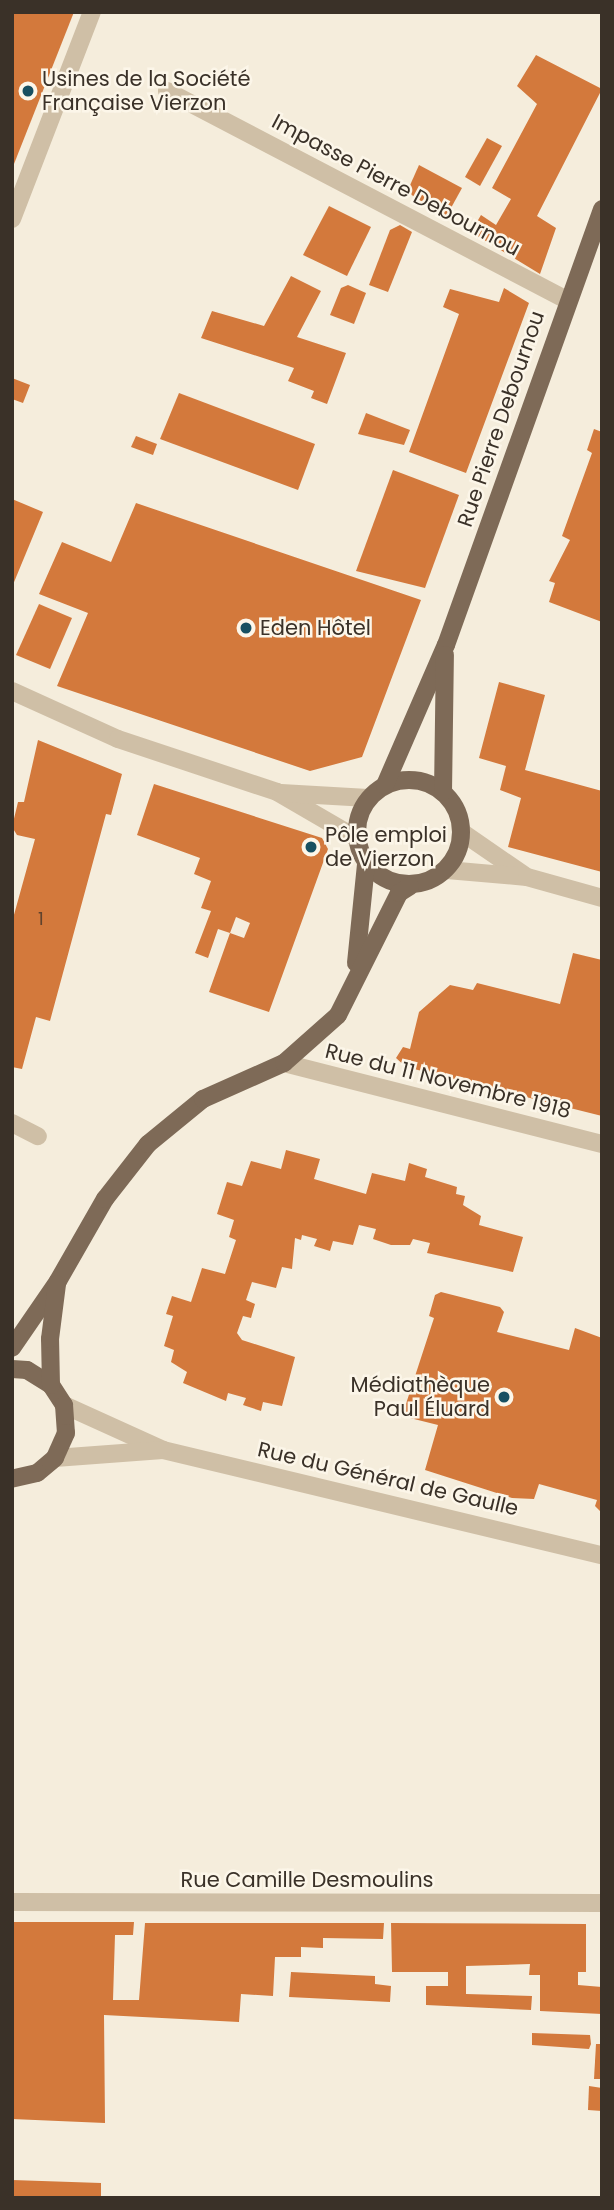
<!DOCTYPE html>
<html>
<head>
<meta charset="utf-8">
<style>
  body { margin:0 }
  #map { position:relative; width:614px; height:2210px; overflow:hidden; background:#f5eddc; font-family:Poppins,sans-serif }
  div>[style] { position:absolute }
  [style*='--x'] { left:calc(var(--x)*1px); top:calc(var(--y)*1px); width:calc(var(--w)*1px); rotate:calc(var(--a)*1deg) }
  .building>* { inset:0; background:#d3793c }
  .minor>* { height:18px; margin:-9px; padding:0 9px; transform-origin:9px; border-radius:9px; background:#cfbfa6 }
  .major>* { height:18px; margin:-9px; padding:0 9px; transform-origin:9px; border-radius:9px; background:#7e6a57 }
  .major>.ring { margin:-9px; padding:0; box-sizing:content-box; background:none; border:18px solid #7e6a57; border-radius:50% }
  .dots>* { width:19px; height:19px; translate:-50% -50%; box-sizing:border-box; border:4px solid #fcf6e9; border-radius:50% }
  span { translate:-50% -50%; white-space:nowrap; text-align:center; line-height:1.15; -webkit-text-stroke:5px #fcf6e9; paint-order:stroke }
  .number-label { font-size:18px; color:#60432d }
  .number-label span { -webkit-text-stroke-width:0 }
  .poi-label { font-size:21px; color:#3a3128 }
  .left { translate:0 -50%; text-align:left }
  .right { translate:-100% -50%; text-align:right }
  .street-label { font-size:21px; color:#3a3128 }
  .frame { position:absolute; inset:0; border:14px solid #3a3128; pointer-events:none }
</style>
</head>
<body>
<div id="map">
  <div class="building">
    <div style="clip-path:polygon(12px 12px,74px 12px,12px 169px)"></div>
    <div style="clip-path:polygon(536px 55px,602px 89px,537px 216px,556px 228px,540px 274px,471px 232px,481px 215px,496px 225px,511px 199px,492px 188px,537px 104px,517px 86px)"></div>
    <div style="clip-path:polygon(487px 138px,502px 146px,480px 186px,465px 177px)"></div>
    <div style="clip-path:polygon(419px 165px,462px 188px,446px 217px,407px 192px)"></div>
    <div style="clip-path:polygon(329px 206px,371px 227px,347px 276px,303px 255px)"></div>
    <div style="clip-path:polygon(400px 225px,412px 232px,388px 292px,369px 285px,390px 230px)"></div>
    <div style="clip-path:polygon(291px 276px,321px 291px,297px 337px,346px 353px,327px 404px,311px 398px,314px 391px,288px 381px,294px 368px,201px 338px,212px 311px,264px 326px)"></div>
    <div style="clip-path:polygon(348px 285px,366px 293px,354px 324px,330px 315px,341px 288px)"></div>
    <div style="clip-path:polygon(504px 288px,529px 303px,466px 473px,409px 452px,459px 314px,443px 307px,450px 289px,499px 302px)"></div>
    <div style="clip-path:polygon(12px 378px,30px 385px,23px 403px,12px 399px)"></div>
    <div style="clip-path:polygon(179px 393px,315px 444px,298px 490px,160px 439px)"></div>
    <div style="clip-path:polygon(366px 413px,410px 430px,404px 445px,358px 434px)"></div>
    <div style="clip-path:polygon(594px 429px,602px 432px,602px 622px,549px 602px,555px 583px,549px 581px,570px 540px,562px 536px,592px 453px,587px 450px)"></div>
    <div style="clip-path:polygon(136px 436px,157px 444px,153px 455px,131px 447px)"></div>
    <div style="clip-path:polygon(393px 470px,459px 495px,425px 588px,356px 571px)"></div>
    <div style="clip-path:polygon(12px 499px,43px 512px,12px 587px)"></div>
    <div style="clip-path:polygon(136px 503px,421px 600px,362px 757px,310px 771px,57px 686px,88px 613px,39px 594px,62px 542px,111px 562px)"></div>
    <div style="clip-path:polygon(39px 604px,72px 618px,50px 669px,16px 655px)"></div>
    <div style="clip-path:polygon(499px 682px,545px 695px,525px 770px,602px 791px,602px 872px,508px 847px,521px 798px,500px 790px,506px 766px,479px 758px)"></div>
    <div style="clip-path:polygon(38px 740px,122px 774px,111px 815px,106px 814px,50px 1021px,36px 1017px,22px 1069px,12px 1067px,12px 922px,35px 839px,17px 835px,12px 827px,18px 802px,24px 802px)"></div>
    <div style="clip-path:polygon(154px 784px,322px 838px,328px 849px,269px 1012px,209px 992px,230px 933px,244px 938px,250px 923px,236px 917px,230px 933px,218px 929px,208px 958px,195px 953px,211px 911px,201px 908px,211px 881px,194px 874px,200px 858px,137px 835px)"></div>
    <div style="clip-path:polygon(573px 953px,602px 960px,602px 1116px,406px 1067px,396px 1058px,403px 1047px,410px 1049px,419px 1012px,450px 985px,473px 990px,477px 983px,560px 1004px)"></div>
    <div style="clip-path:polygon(286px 1150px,320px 1159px,314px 1179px,366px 1194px,372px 1173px,405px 1181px,409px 1163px,427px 1169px,425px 1177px,457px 1187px,456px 1194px,465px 1196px,463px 1205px,481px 1216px,479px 1225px,523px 1237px,513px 1272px,427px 1253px,430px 1243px,413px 1239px,410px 1245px,391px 1245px,373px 1239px,376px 1229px,359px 1225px,353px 1245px,333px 1241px,330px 1251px,314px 1246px,317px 1239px,302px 1235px,301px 1240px,295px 1238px,292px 1269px,282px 1267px,276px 1288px,252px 1282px,246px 1300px,255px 1304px,251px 1318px,243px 1316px,237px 1333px,242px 1340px,295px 1357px,282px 1406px,263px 1402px,261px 1411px,243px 1405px,246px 1398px,228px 1393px,226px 1401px,183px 1383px,187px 1372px,171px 1362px,174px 1350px,164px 1346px,173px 1316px,166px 1314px,172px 1296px,191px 1302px,202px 1268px,225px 1274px,236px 1240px,229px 1237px,234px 1220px,217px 1214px,227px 1182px,242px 1186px,251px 1161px,281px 1169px)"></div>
    <div style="clip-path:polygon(441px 1292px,500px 1307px,504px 1312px,497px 1332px,569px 1350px,575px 1328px,602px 1338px,602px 1513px,595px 1506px,597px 1500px,539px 1484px,534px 1499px,512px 1498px,425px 1470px,438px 1425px,402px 1416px,434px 1318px,429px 1316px,435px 1295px)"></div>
    <div style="clip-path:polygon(12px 1922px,134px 1922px,133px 1935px,115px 1935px,113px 2000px,139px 2000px,145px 1923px,384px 1923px,383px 1939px,323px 1938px,323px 1948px,301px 1947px,301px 1957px,275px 1957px,273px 1996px,241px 1994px,239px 2022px,104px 2015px,105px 2123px,12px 2119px)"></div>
    <div style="clip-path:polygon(391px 1923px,586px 1924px,586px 1972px,578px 1972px,578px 1985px,602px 1987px,602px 2014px,540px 2011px,540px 1975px,529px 1975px,530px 1964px,466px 1966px,466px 1994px,532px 1996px,531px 2010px,426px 2005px,426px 1986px,448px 1986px,448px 1972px,392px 1972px)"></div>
    <div style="clip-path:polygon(291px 1972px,375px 1976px,375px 1984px,391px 1986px,390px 2002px,289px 1997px)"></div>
    <div style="clip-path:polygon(532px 2033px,590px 2035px,591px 2044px,589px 2049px,532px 2045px)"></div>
    <div style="clip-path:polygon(596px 2044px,602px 2044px,602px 2079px,594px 2079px)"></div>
    <div style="clip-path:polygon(589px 2086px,602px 2088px,602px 2111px,588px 2110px)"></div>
    <div style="clip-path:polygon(12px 2180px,101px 2183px,101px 2198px,12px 2198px)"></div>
  </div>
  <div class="minor">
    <div style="--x:167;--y:91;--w:451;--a:27.6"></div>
    <div style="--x:12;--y:219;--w:222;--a:-68.9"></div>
    <div style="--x:12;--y:691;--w:116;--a:24.4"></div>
    <div style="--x:118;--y:739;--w:168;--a:18.4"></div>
    <div style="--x:277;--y:792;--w:91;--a:30.2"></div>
    <div style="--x:281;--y:793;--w:87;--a:3.3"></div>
    <div style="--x:463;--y:833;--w:74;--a:34.5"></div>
    <div style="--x:447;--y:870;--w:80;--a:5"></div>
    <div style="--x:527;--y:877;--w:78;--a:15.6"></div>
    <div style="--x:284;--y:1063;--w:328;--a:14.3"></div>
    <div style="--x:12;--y:1123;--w:29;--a:27"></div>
    <div style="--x:64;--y:1405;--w:109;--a:24.4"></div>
    <div style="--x:163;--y:1450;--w:451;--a:13.5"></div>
    <div style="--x:55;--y:1458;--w:108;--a:-4.2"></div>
    <div style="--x:12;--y:1902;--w:590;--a:0.1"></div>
  </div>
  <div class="major">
    <div class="ring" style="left:357px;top:780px;width:86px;height:86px"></div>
    <div style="--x:385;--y:785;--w:153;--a:-66.5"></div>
    <div style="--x:446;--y:645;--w:463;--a:-70.3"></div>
    <div style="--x:443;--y:792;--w:137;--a:-89.2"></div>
    <div style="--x:356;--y:963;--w:100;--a:-84.2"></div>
    <div style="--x:12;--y:1348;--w:81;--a:-55.5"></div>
    <div style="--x:58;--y:1281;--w:95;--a:-60.2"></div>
    <div style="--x:105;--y:1199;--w:70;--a:-52"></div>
    <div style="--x:148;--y:1144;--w:71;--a:-39.3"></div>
    <div style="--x:203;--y:1099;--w:89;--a:-24"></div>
    <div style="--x:284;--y:1063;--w:72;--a:-41.6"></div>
    <div style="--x:338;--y:1015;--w:136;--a:-63.4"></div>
    <div style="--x:399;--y:893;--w:13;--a:-32"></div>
    <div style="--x:12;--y:1369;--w:15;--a:4"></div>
    <div style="--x:27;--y:1370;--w:28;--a:32"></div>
    <div style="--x:51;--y:1385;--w:24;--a:57"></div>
    <div style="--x:64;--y:1405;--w:28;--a:86"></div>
    <div style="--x:66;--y:1433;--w:27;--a:114"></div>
    <div style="--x:55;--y:1458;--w:23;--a:140"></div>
    <div style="--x:37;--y:1473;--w:26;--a:167"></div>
    <div style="--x:51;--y:1385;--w:46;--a:-91.2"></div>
    <div style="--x:50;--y:1339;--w:55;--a:-82.7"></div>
  </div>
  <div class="dots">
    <div style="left:28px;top:91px;background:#185061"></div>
    <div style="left:246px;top:628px;background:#185061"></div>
    <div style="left:311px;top:847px;background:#185061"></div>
    <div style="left:504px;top:1397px;background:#185061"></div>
  </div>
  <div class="number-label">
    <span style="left:41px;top:919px">1</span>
  </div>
  <div class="poi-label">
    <span class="left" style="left:42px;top:91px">Usines de la Société<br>Française Vierzon</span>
    <span class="left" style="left:260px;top:628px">Eden Hôtel</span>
    <span class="left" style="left:325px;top:847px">Pôle emploi<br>de Vierzon</span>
    <span class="right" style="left:490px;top:1397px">Médiathèque<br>Paul Éluard</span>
  </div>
  <div class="street-label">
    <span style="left:396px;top:185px;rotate:28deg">Impasse Pierre Debournou</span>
    <span style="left:501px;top:419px;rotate:-71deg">Rue Pierre Debournou</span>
    <span style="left:448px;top:1081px;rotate:14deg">Rue du 11 Novembre 1918</span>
    <span style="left:388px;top:1479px;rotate:13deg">Rue du Général de Gaulle</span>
    <span style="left:307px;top:1880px">Rue Camille Desmoulins</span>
  </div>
  <div class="frame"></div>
</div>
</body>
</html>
